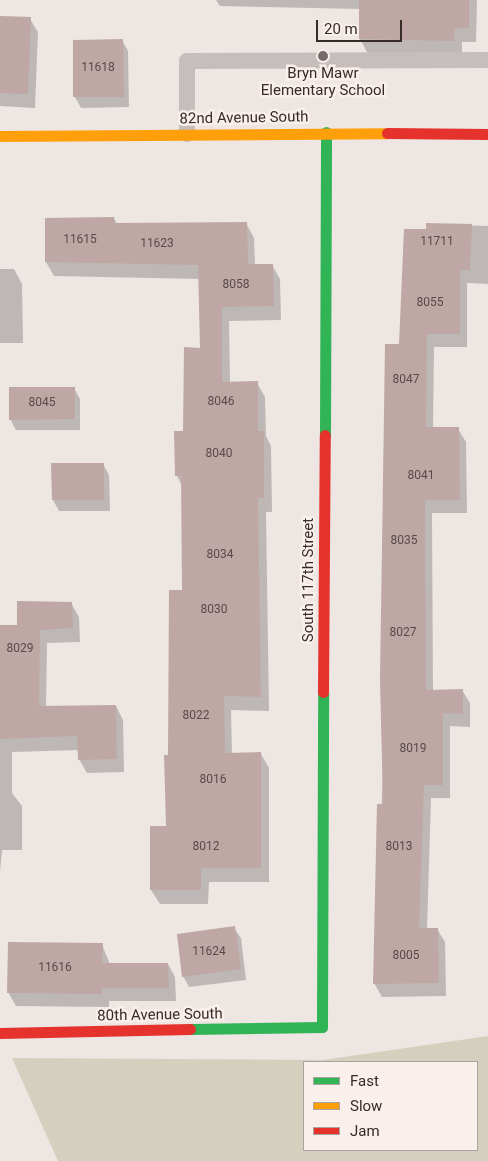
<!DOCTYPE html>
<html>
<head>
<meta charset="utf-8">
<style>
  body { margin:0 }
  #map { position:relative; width:488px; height:1161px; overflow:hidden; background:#ede6e3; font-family:Roboto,sans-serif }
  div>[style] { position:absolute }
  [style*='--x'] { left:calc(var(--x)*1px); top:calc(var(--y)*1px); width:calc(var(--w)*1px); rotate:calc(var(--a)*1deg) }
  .green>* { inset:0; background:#d3d1be }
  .shadow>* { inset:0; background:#0003 }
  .building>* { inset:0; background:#bfa7a6 }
  .lane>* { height:16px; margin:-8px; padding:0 8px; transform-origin:8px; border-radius:8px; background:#c6bebc }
  .fast>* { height:11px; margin:-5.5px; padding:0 5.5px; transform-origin:5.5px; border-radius:5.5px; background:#30b455 }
  .slow>* { height:11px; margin:-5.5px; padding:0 5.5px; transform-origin:5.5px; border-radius:5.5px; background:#ff9f0a }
  .jam>* { height:11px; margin:-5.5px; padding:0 5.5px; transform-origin:5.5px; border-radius:5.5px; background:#e5322d }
  .dots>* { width:14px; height:14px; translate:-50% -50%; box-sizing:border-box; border:2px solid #f9efeb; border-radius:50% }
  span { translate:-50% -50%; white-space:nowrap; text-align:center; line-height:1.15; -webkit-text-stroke:5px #f9efeb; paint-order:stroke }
  .number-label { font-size:12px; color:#594a49 }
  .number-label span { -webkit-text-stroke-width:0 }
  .poi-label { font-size:15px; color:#372b2a }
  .street-label { font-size:15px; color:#372b2a }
  .legend { position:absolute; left:303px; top:1061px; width:175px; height:90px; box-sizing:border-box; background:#f9efeb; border:1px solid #aba19e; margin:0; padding:6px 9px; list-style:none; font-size:15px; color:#372b2a }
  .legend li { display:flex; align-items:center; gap:10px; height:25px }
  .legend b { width:25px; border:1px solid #aba19e }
  .scale { position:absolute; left:316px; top:20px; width:86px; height:22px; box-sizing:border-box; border:2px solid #372b2a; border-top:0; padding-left:6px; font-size:15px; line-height:18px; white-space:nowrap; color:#372b2a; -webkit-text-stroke:4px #f9efeb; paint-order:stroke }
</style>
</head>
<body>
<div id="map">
  <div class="green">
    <div style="clip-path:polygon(evenodd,488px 1036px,488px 1161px,58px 1161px,12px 1058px,323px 1060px,488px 1036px,304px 1062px,477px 1062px,477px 1150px,304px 1150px,304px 1062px)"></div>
  </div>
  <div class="shadow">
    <div style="clip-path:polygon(216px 0,477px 0,476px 42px,462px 42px,462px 56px,368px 54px,360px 39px,360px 9px,220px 6px)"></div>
    <div style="clip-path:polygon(0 17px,30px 19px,38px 32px,35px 108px,0 106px)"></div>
    <div style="clip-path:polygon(122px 40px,128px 51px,129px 107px,81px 108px,75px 97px)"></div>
    <div style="clip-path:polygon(114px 218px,117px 224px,246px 223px,254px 238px,255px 265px,272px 265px,280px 279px,281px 320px,229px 321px,230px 383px,257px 383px,265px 397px,266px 436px,271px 446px,272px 512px,266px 512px,269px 711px,231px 710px,232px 754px,261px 754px,269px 768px,269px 882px,209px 882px,208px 904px,160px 904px,151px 890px,167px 827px,169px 756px,183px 591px,182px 486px,177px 476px,176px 433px,184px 433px,201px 349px,200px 279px,54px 276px,46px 262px)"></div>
    <div style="clip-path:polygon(427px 224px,488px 226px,488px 284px,467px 283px,467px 347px,434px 347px,433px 429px,458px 429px,466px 442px,467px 513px,432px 513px,433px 691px,462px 690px,470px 703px,470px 727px,450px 726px,450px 798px,431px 798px,427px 929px,437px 929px,445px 942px,446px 996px,382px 997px,374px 983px,401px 345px)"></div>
    <div style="clip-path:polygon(0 269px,14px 269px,22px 284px,23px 343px,0 343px)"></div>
    <div style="clip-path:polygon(74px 388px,80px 399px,80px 430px,16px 430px,10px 419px)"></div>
    <div style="clip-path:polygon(53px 464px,103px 464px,109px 475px,110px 511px,59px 511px,53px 500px)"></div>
    <div style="clip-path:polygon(71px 603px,79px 617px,80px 642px,47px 643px,46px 707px,116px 706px,123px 720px,124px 772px,87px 773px,79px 759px,79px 750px,12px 752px,12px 793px,22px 806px,22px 850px,2px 850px,0 872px,0 626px,18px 627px)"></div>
    <div style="clip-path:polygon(234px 928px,241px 938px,246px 980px,189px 987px,183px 976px)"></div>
    <div style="clip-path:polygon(102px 945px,110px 964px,168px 964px,175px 977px,176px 1001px,109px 1001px,109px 1007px,16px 1006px,8px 992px)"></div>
  </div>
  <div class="building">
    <div style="clip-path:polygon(359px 0,469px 0,469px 28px,455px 28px,454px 41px,359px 39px)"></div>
    <div style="clip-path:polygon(0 16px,31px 17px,28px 94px,0 93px)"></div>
    <div style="clip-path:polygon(123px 39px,124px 97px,73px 97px,73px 40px)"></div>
    <div style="clip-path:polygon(114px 217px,114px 223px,247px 222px,248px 264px,273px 264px,274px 306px,222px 307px,222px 382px,258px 381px,258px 431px,264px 431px,264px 498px,258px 498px,261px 697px,224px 696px,225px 753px,261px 752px,261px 868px,201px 868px,201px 890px,150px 890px,150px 826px,166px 826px,164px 755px,168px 755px,169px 590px,182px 590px,181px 476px,175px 476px,174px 431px,183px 431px,184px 347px,200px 348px,198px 265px,45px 262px,45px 218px)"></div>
    <div style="clip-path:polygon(426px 223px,472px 224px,470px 270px,460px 270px,460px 334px,427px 334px,426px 427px,459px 427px,460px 500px,425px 500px,426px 690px,463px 689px,463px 714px,443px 713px,443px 785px,424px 785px,419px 928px,438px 928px,439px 983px,373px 984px,377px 804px,383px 804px,380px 680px,385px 344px,399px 344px,404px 229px,426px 229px)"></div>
    <div style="clip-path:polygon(9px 387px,75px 387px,75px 419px,9px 420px)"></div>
    <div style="clip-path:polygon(51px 463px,104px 463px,104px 500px,52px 500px)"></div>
    <div style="clip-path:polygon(17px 601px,72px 602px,73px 628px,40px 630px,39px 706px,116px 705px,117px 759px,78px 760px,77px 736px,0 739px,0 625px,17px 625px)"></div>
    <div style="clip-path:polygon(235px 926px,241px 969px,182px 977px,177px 934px)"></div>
    <div style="clip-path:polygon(8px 942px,103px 943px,102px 963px,168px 963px,169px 988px,102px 988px,102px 994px,7px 993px)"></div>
  </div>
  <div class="lane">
    <div style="--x:187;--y:134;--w:73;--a:-90"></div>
    <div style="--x:187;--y:61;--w:301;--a:-0.2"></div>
  </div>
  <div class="fast">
    <div style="--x:325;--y:435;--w:303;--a:-89.8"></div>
    <div style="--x:190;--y:1029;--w:132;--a:-0.9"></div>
    <div style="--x:322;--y:1027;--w:335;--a:-89.8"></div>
  </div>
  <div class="slow">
    <div style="--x:0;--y:136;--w:387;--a:-0.4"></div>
  </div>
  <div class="jam">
    <div style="--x:387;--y:133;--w:101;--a:0.6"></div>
    <div style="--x:323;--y:692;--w:257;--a:-89.6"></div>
    <div style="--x:0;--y:1033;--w:190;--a:-1.2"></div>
  </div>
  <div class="dots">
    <div style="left:323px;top:56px;background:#776c6b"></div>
  </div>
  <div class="number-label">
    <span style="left:98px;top:68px">11618</span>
    <span style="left:80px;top:240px">11615</span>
    <span style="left:437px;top:242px">11711</span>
    <span style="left:157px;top:244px">11623</span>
    <span style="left:236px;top:285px">8058</span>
    <span style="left:430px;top:303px">8055</span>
    <span style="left:406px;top:380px">8047</span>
    <span style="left:221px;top:402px">8046</span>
    <span style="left:42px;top:403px">8045</span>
    <span style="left:219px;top:454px">8040</span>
    <span style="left:421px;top:476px">8041</span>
    <span style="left:404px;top:541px">8035</span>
    <span style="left:220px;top:555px">8034</span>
    <span style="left:214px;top:610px">8030</span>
    <span style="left:403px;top:633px">8027</span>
    <span style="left:20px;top:649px">8029</span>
    <span style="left:196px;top:716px">8022</span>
    <span style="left:413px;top:749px">8019</span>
    <span style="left:213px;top:780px">8016</span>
    <span style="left:206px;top:847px">8012</span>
    <span style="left:399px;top:847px">8013</span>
    <span style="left:209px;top:952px">11624</span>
    <span style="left:406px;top:956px">8005</span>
    <span style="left:55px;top:968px">11616</span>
  </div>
  <div class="poi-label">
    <span style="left:323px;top:82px">Bryn Mawr<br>Elementary School</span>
  </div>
  <div class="street-label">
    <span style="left:244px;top:118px;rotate:-1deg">82nd Avenue South</span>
    <span style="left:309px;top:580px;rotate:-90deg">South 117th Street</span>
    <span style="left:160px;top:1015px;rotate:-1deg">80th Avenue South</span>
  </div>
  <ul class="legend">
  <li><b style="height:6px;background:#30b455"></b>Fast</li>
  <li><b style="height:6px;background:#ff9f0a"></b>Slow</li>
  <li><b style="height:6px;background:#e5322d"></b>Jam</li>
  </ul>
  <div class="scale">20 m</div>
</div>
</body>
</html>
